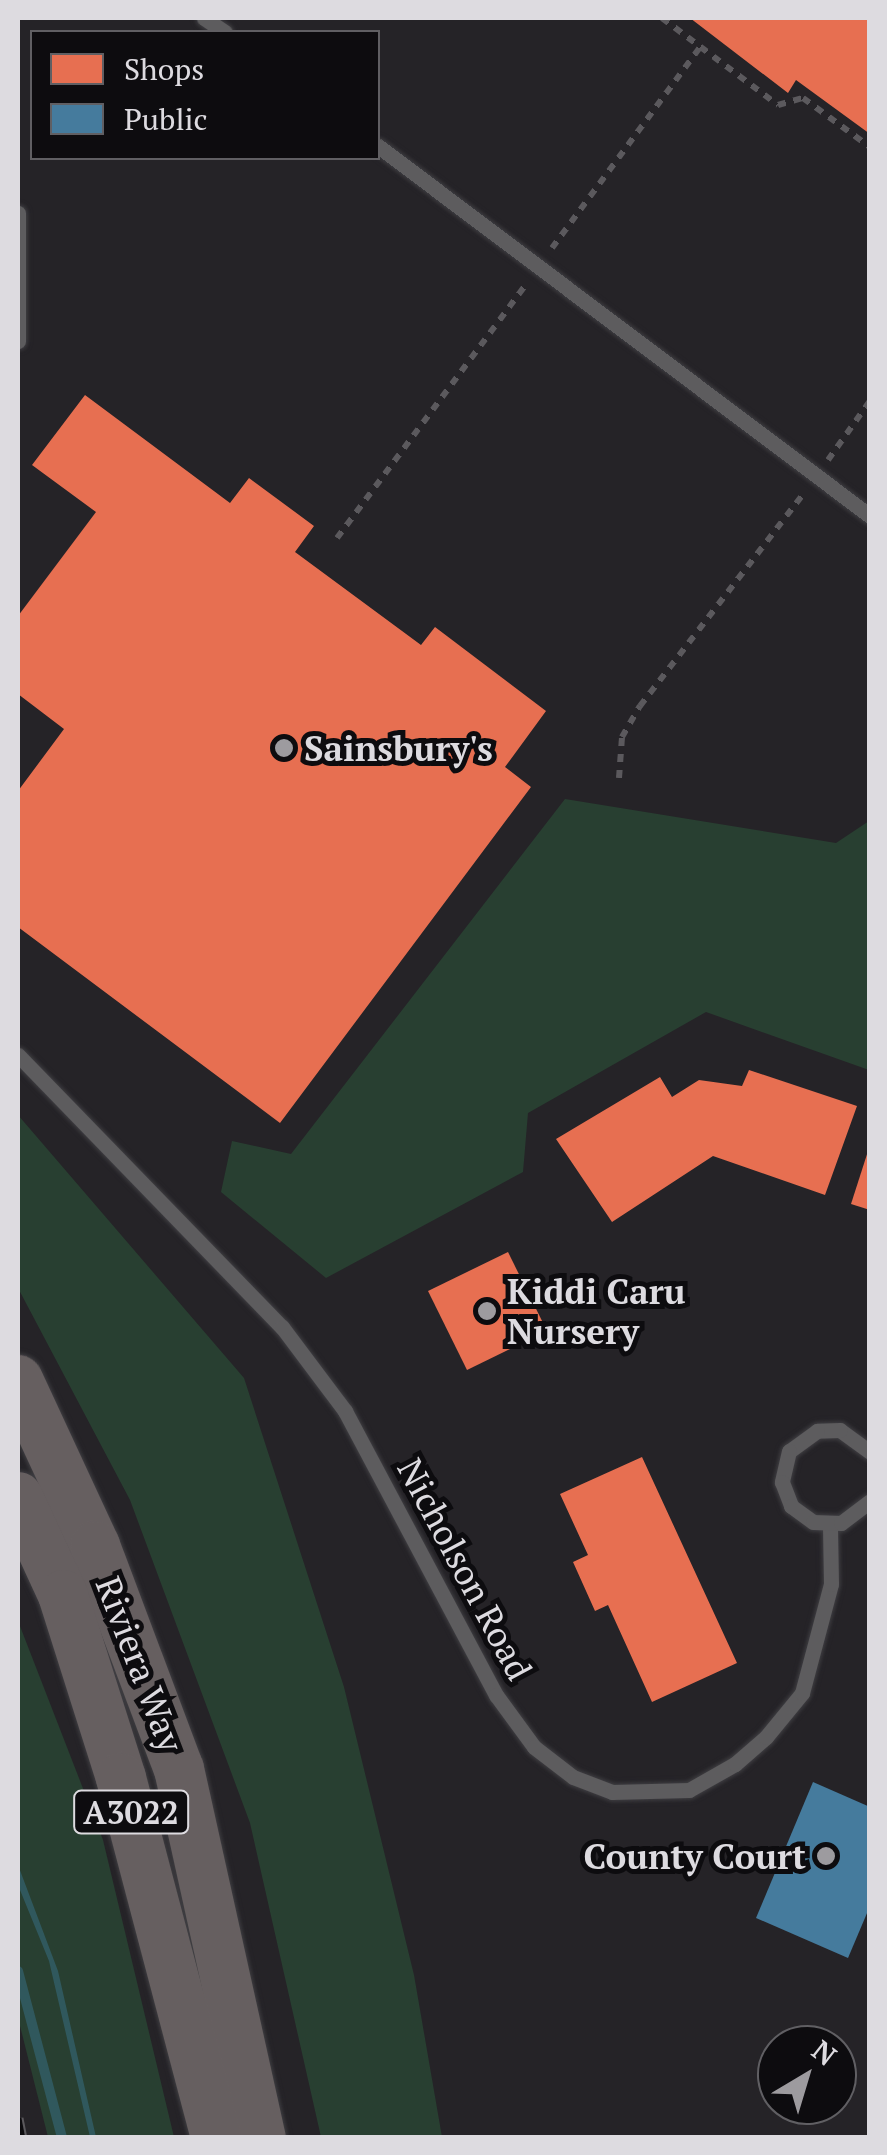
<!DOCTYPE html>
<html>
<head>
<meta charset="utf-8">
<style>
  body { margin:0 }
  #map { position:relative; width:887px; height:2155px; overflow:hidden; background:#252327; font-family:"PT Serif",serif }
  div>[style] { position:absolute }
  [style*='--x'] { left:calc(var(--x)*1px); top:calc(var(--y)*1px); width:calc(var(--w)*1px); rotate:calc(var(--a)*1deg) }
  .green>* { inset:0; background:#283f31 }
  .water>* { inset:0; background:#30585d }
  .shops>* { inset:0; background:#e76f51 }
  .public>* { inset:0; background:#457b9d }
  .stream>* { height:10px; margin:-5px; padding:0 5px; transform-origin:5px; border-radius:5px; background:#30585d }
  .path>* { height:6px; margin-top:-3px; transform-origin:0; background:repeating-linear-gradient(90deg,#5b595d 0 8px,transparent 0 16px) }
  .roads { filter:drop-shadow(0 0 2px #3f3e42) drop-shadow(0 0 2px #3f3e42) }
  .service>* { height:15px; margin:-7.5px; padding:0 7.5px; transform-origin:7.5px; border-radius:7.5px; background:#5d5c5e }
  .primary>* { height:50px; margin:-25px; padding:0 25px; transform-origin:25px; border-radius:25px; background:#665f60 }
  .rail>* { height:11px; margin-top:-5.5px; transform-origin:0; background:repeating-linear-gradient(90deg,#0d0c0f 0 22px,#5b595d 0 44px); box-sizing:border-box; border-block:2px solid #5b595d }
  .dots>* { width:28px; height:28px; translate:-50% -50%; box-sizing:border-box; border:5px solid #0d0c0f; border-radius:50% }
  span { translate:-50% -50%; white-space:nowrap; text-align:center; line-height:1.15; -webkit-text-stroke:10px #0d0c0f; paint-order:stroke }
  .shield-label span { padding:2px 8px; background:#0d0c0f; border:2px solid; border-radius:8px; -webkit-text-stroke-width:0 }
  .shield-label { font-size:32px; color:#dddbe0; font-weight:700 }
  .poi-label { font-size:35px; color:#dddbe0; font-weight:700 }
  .left { translate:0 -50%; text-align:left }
  .right { translate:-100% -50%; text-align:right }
  .street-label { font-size:35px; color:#dddbe0 }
  .frame { position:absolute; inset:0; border:20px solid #dddbe0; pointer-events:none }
  .legend { position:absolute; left:30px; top:30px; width:350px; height:130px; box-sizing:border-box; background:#0d0c0f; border:2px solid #605f63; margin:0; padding:12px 18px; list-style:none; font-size:30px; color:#dddbe0 }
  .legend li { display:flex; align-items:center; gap:20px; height:50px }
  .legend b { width:50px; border:2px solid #605f63 }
  .north { position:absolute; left:757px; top:2025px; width:100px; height:100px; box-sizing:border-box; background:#0d0c0f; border:2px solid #605f63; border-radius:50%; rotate:38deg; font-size:28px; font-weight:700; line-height:40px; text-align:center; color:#dddbe0 }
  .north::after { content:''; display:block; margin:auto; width:35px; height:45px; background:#9d9b9f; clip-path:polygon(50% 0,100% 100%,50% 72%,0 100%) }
</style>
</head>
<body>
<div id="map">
  <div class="green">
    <div style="clip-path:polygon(565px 799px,836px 843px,869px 821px,869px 1070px,706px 1012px,528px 1113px,523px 1172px,326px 1278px,221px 1192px,232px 1141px,291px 1154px)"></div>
    <div style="clip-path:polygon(18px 1115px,244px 1378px,344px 1687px,414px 1975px,442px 2137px,321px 2137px,250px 1823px,130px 1500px,18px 1288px)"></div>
    <div style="clip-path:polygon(18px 1621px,103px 1840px,174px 2137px,48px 2137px,18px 2018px)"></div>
  </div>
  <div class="water">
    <div style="clip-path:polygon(18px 1865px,58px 1971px,96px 2137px,90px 2137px,49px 1961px,20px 1890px)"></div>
  </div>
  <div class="shops">
    <div style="clip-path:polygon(690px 18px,870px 18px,870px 134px,796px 80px,788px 93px)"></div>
    <div style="clip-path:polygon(85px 395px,230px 503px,249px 478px,314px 526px,295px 552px,421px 645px,435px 627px,546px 711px,505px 767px,531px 787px,280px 1123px,18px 927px,18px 791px,64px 729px,18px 694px,18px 616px,96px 512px,32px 465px)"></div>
    <div style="clip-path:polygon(749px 1070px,857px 1106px,825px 1195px,713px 1156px,612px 1222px,556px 1139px,660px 1077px,672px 1097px,699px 1080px,742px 1086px)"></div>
    <div style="clip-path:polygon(869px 1148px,870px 1148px,870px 1210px,851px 1204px)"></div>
    <div style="clip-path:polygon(508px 1252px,547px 1331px,467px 1370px,428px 1291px)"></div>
    <div style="clip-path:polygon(642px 1457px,737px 1663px,652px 1702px,608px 1605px,595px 1611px,573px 1562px,588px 1555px,560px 1494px)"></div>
  </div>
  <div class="public">
    <div style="clip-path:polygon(813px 1782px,870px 1807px,870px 1906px,848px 1958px,756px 1918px)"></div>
  </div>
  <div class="stream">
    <div style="--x:18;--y:1971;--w:173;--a:75.2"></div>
  </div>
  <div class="path">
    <div style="--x:662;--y:18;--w:145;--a:36.9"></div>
    <div style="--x:778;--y:105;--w:26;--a:-16"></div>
    <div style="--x:803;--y:98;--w:83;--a:36.2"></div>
    <div style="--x:552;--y:248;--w:250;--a:-53.6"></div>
    <div style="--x:828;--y:460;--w:72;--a:-54.6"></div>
    <div style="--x:337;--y:538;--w:313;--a:-53.3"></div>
    <div style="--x:619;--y:778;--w:41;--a:-85.8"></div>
    <div style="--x:622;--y:737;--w:36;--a:-60"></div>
    <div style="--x:640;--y:706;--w:267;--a:-52.4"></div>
  </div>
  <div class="roads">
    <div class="service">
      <div style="--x:204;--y:18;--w:25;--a:34"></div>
      <div style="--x:378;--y:146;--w:616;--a:36.94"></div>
      <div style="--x:18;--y:213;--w:128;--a:90"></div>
      <div style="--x:18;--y:1055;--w:379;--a:45.9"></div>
      <div style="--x:282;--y:1327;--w:105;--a:53.1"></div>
      <div style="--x:345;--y:1411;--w:322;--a:62"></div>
      <div style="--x:496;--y:1695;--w:64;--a:53.8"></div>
      <div style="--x:534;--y:1747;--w:49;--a:37.6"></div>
      <div style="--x:573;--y:1777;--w:42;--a:21"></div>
      <div style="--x:612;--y:1792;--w:77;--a:-1.5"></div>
      <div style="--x:689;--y:1790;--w:53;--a:-29.5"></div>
      <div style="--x:735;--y:1764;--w:41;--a:-41.1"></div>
      <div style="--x:766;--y:1737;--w:57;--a:-50.7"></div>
      <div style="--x:802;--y:1693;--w:113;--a:-75.1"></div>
      <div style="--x:831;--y:1584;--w:60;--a:-91"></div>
      <div style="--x:870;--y:1452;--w:37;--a:-144"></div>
      <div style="--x:840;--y:1430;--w:23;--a:178"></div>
      <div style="--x:817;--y:1431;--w:34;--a:144"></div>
      <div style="--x:789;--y:1451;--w:32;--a:103"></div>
      <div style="--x:782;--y:1482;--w:26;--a:69"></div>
      <div style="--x:791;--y:1506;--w:27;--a:36"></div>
      <div style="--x:813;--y:1522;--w:28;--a:2"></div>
      <div style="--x:841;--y:1523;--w:36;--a:-37"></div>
    </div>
    <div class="primary">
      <div style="--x:18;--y:1380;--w:183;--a:65.1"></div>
      <div style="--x:95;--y:1546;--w:238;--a:69.4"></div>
      <div style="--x:179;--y:1769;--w:378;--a:77.5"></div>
      <div style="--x:18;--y:1497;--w:108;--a:65.3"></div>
      <div style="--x:63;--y:1595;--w:192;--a:72.4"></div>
      <div style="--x:121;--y:1778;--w:372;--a:75.2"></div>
    </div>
  </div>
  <div class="rail">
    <div style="--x:18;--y:2118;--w:20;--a:79"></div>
  </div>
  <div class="dots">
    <div style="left:284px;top:748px;background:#9d9b9f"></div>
    <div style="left:487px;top:1311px;background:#9d9b9f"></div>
    <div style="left:826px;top:1856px;background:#9d9b9f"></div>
  </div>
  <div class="shield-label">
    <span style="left:131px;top:1812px">A3022</span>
  </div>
  <div class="poi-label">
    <span class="left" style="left:304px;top:748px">Sainsbury's</span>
    <span class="left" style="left:507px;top:1311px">Kiddi Caru<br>Nursery</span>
    <span class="right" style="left:806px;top:1856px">County Court</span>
  </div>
  <div class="street-label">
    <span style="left:465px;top:1569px;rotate:62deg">Nicholson Road</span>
    <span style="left:140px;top:1664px;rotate:69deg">Riviera Way</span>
  </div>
  <div class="frame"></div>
  <ul class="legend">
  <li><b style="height:28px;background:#e76f51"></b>Shops</li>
  <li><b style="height:28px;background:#457b9d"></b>Public</li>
  </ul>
  <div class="north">N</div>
</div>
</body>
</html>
